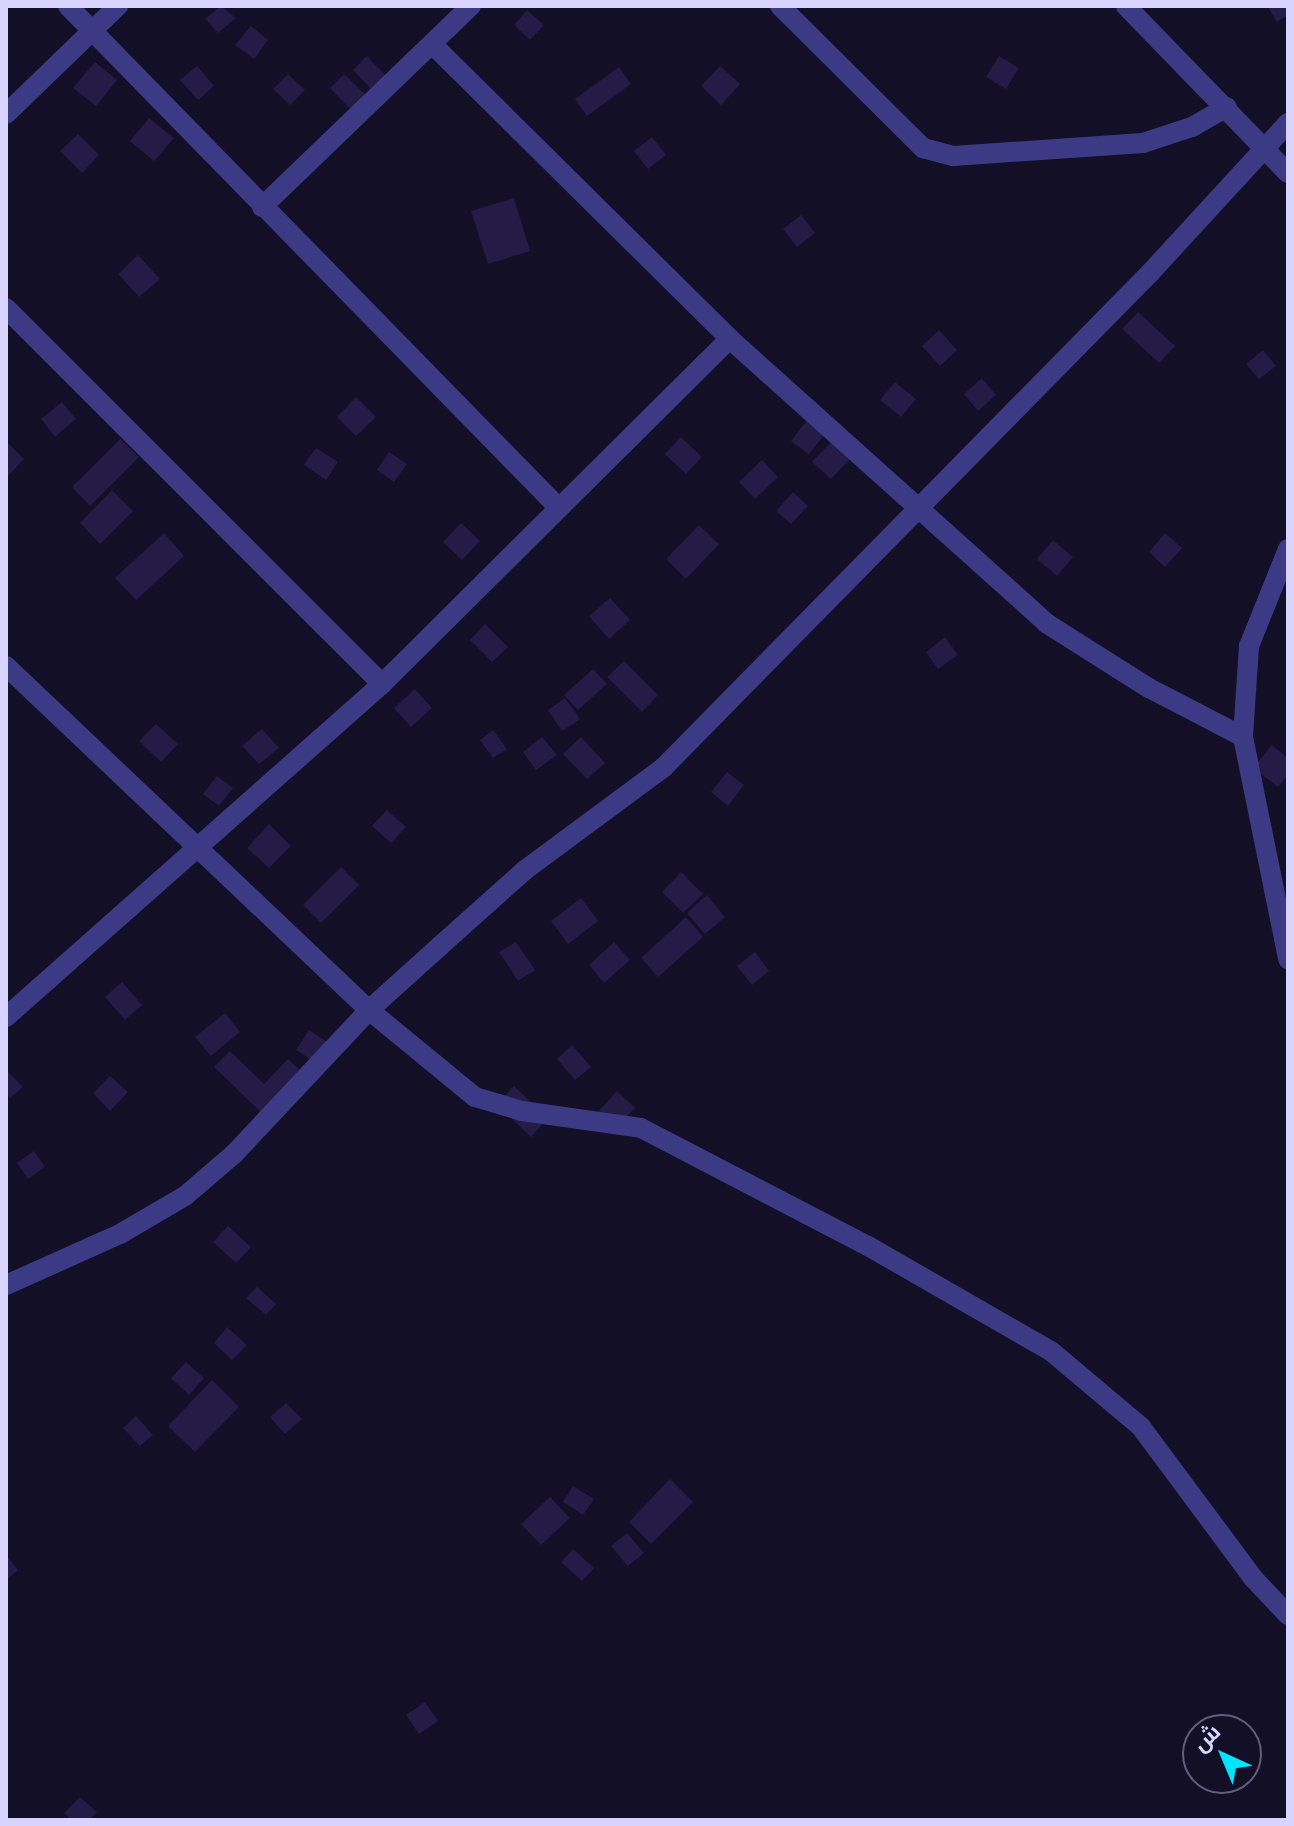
<!DOCTYPE html>
<html>
<head>
<meta charset="utf-8">
<style>
  body { margin:0 }
  #map { position:relative; width:1294px; height:1826px; overflow:hidden; background:#130f26; font-family:Montserrat,Cairo,sans-serif }
  div>[style] { position:absolute }
  [style*='--x'] { left:calc(var(--x)*1px); top:calc(var(--y)*1px); width:calc(var(--w)*1px); rotate:calc(var(--a)*1deg) }
  .building>* { inset:0; background:#241b47 }
  .street>* { height:20px; margin:-10px; padding:0 10px; transform-origin:10px; border-radius:10px; background:#3d3a85 }
  span { translate:-50% -50%; white-space:nowrap; text-align:center; line-height:1.15; -webkit-text-stroke:6px #130f26; paint-order:stroke }
  .frame { position:absolute; inset:0; border:8px solid #d9d4ff; pointer-events:none }
  .north { position:absolute; left:1182px; top:1714px; width:80px; height:80px; box-sizing:border-box; background:#130f26; border:2px solid #625e7d; border-radius:50%; rotate:316deg; font-size:22px; font-weight:700; line-height:32px; text-align:center; color:#d9d4ff }
  .north::after { content:''; display:block; margin:auto; width:28px; height:36px; background:#00e5ff; clip-path:polygon(50% 0,100% 100%,50% 72%,0 100%) }
</style>
</head>
<body>
<div id="map">
  <div class="building">
    <div style="clip-path:polygon(221px 6px,236px 18px,218px 33px,205px 19px)"></div>
    <div style="clip-path:polygon(1267px 6px,1288px 6px,1288px 15px,1277px 22px)"></div>
    <div style="clip-path:polygon(527px 10px,544px 25px,530px 40px,514px 25px)"></div>
    <div style="clip-path:polygon(251px 26px,268px 40px,254px 59px,235px 45px)"></div>
    <div style="clip-path:polygon(367px 56px,386px 76px,372px 90px,353px 70px)"></div>
    <div style="clip-path:polygon(999px 56px,1019px 68px,1006px 89px,986px 77px)"></div>
    <div style="clip-path:polygon(95px 62px,117px 80px,96px 106px,73px 88px)"></div>
    <div style="clip-path:polygon(197px 66px,214px 86px,198px 100px,180px 80px)"></div>
    <div style="clip-path:polygon(720px 66px,740px 84px,721px 105px,701px 86px)"></div>
    <div style="clip-path:polygon(619px 67px,631px 84px,587px 116px,575px 99px)"></div>
    <div style="clip-path:polygon(288px 74px,305px 90px,290px 105px,273px 89px)"></div>
    <div style="clip-path:polygon(344px 74px,368px 97px,353px 112px,330px 88px)"></div>
    <div style="clip-path:polygon(149px 118px,174px 138px,154px 161px,130px 141px)"></div>
    <div style="clip-path:polygon(78px 134px,99px 155px,82px 173px,60px 151px)"></div>
    <div style="clip-path:polygon(652px 137px,666px 155px,648px 169px,634px 151px)"></div>
    <div style="clip-path:polygon(514px 198px,530px 251px,488px 264px,471px 211px)"></div>
    <div style="clip-path:polygon(801px 215px,815px 233px,797px 247px,783px 229px)"></div>
    <div style="clip-path:polygon(138px 255px,160px 279px,139px 297px,118px 274px)"></div>
    <div style="clip-path:polygon(1138px 312px,1175px 346px,1159px 363px,1122px 329px)"></div>
    <div style="clip-path:polygon(939px 330px,957px 350px,940px 366px,922px 346px)"></div>
    <div style="clip-path:polygon(1263px 350px,1276px 366px,1259px 379px,1246px 364px)"></div>
    <div style="clip-path:polygon(982px 378px,996px 395px,978px 411px,964px 394px)"></div>
    <div style="clip-path:polygon(895px 382px,916px 399px,901px 417px,880px 400px)"></div>
    <div style="clip-path:polygon(356px 397px,376px 417px,356px 436px,337px 417px)"></div>
    <div style="clip-path:polygon(62px 402px,76px 419px,55px 437px,41px 419px)"></div>
    <div style="clip-path:polygon(807px 420px,825px 434px,809px 454px,791px 441px)"></div>
    <div style="clip-path:polygon(681px 437px,702px 457px,686px 474px,665px 454px)"></div>
    <div style="clip-path:polygon(120px 439px,139px 457px,90px 506px,72px 487px)"></div>
    <div style="clip-path:polygon(6px 441px,24px 459px,8px 476px,6px 474px)"></div>
    <div style="clip-path:polygon(832px 441px,851px 458px,831px 479px,812px 462px)"></div>
    <div style="clip-path:polygon(316px 448px,338px 462px,326px 480px,304px 465px)"></div>
    <div style="clip-path:polygon(389px 452px,407px 464px,394px 482px,377px 470px)"></div>
    <div style="clip-path:polygon(762px 460px,778px 477px,755px 499px,739px 482px)"></div>
    <div style="clip-path:polygon(112px 490px,133px 511px,100px 544px,80px 523px)"></div>
    <div style="clip-path:polygon(793px 492px,808px 506px,791px 524px,776px 511px)"></div>
    <div style="clip-path:polygon(461px 523px,480px 541px,462px 560px,443px 542px)"></div>
    <div style="clip-path:polygon(699px 525px,719px 544px,686px 579px,666px 559px)"></div>
    <div style="clip-path:polygon(164px 533px,184px 556px,136px 600px,115px 578px)"></div>
    <div style="clip-path:polygon(1165px 533px,1182px 548px,1165px 567px,1149px 552px)"></div>
    <div style="clip-path:polygon(1053px 540px,1073px 557px,1057px 576px,1037px 559px)"></div>
    <div style="clip-path:polygon(610px 598px,630px 620px,609px 639px,589px 616px)"></div>
    <div style="clip-path:polygon(485px 624px,508px 647px,492px 662px,470px 640px)"></div>
    <div style="clip-path:polygon(945px 637px,958px 655px,938px 669px,926px 652px)"></div>
    <div style="clip-path:polygon(624px 661px,658px 695px,642px 712px,607px 677px)"></div>
    <div style="clip-path:polygon(593px 669px,607px 684px,578px 710px,564px 695px)"></div>
    <div style="clip-path:polygon(415px 689px,432px 708px,411px 727px,394px 708px)"></div>
    <div style="clip-path:polygon(565px 698px,580px 719px,562px 731px,548px 710px)"></div>
    <div style="clip-path:polygon(156px 724px,178px 744px,161px 762px,139px 741px)"></div>
    <div style="clip-path:polygon(262px 729px,279px 748px,259px 764px,242px 746px)"></div>
    <div style="clip-path:polygon(493px 730px,507px 749px,493px 758px,480px 740px)"></div>
    <div style="clip-path:polygon(542px 737px,557px 755px,536px 770px,523px 752px)"></div>
    <div style="clip-path:polygon(581px 737px,605px 763px,587px 779px,563px 754px)"></div>
    <div style="clip-path:polygon(1272px 745px,1288px 758px,1288px 775px,1278px 787px,1253px 768px)"></div>
    <div style="clip-path:polygon(727px 772px,744px 785px,728px 806px,711px 792px)"></div>
    <div style="clip-path:polygon(217px 776px,233px 788px,219px 806px,203px 794px)"></div>
    <div style="clip-path:polygon(387px 810px,406px 827px,391px 843px,372px 826px)"></div>
    <div style="clip-path:polygon(269px 824px,291px 846px,269px 868px,247px 848px)"></div>
    <div style="clip-path:polygon(341px 867px,359px 885px,321px 923px,303px 905px)"></div>
    <div style="clip-path:polygon(681px 872px,703px 894px,683px 913px,662px 892px)"></div>
    <div style="clip-path:polygon(707px 895px,725px 917px,705px 934px,687px 913px)"></div>
    <div style="clip-path:polygon(581px 898px,598px 921px,568px 944px,551px 921px)"></div>
    <div style="clip-path:polygon(686px 917px,703px 937px,658px 977px,641px 958px)"></div>
    <div style="clip-path:polygon(516px 942px,535px 970px,518px 981px,499px 952px)"></div>
    <div style="clip-path:polygon(614px 942px,630px 960px,604px 983px,589px 965px)"></div>
    <div style="clip-path:polygon(755px 952px,769px 971px,752px 985px,737px 966px)"></div>
    <div style="clip-path:polygon(122px 982px,142px 1005px,125px 1020px,105px 997px)"></div>
    <div style="clip-path:polygon(225px 1013px,240px 1032px,211px 1056px,195px 1037px)"></div>
    <div style="clip-path:polygon(309px 1030px,332px 1045px,319px 1065px,296px 1050px)"></div>
    <div style="clip-path:polygon(572px 1045px,591px 1067px,575px 1080px,557px 1059px)"></div>
    <div style="clip-path:polygon(230px 1051px,264px 1084px,288px 1059px,306px 1076px,266px 1117px,214px 1067px)"></div>
    <div style="clip-path:polygon(6px 1070px,23px 1087px,10px 1098px,6px 1093px)"></div>
    <div style="clip-path:polygon(110px 1076px,128px 1092px,110px 1111px,93px 1093px)"></div>
    <div style="clip-path:polygon(514px 1086px,548px 1118px,531px 1137px,497px 1104px)"></div>
    <div style="clip-path:polygon(617px 1091px,635px 1108px,616px 1128px,598px 1112px)"></div>
    <div style="clip-path:polygon(34px 1151px,45px 1167px,28px 1179px,17px 1163px)"></div>
    <div style="clip-path:polygon(228px 1226px,251px 1247px,236px 1263px,213px 1242px)"></div>
    <div style="clip-path:polygon(257px 1287px,276px 1304px,266px 1315px,246px 1298px)"></div>
    <div style="clip-path:polygon(227px 1327px,247px 1345px,232px 1360px,214px 1343px)"></div>
    <div style="clip-path:polygon(186px 1362px,204px 1378px,189px 1395px,171px 1378px)"></div>
    <div style="clip-path:polygon(212px 1380px,239px 1407px,195px 1452px,168px 1426px)"></div>
    <div style="clip-path:polygon(286px 1403px,302px 1419px,285px 1434px,270px 1417px)"></div>
    <div style="clip-path:polygon(136px 1416px,153px 1435px,140px 1446px,123px 1428px)"></div>
    <div style="clip-path:polygon(670px 1479px,693px 1502px,651px 1544px,629px 1522px)"></div>
    <div style="clip-path:polygon(573px 1486px,594px 1499px,583px 1515px,563px 1502px)"></div>
    <div style="clip-path:polygon(550px 1497px,570px 1518px,541px 1545px,521px 1524px)"></div>
    <div style="clip-path:polygon(627px 1533px,644px 1553px,628px 1566px,611px 1546px)"></div>
    <div style="clip-path:polygon(573px 1549px,594px 1568px,582px 1581px,561px 1562px)"></div>
    <div style="clip-path:polygon(6px 1555px,18px 1570px,6px 1580px)"></div>
    <div style="clip-path:polygon(425px 1702px,438px 1721px,419px 1734px,406px 1715px)"></div>
    <div style="clip-path:polygon(80px 1797px,97px 1812px,89px 1820px,72px 1820px,64px 1813px)"></div>
  </div>
  <div class="street">
    <div style="--x:68;--y:6;--w:699;--a:45.64"></div>
    <div style="--x:780;--y:6;--w:202;--a:44.8"></div>
    <div style="--x:923;--y:148;--w:31;--a:15"></div>
    <div style="--x:953;--y:156;--w:190;--a:-3.9"></div>
    <div style="--x:1143;--y:143;--w:52;--a:-18.1"></div>
    <div style="--x:1192;--y:127;--w:40;--a:-29.7"></div>
    <div style="--x:1126;--y:6;--w:233;--a:45.9"></div>
    <div style="--x:432;--y:44;--w:419;--a:44.7"></div>
    <div style="--x:730;--y:339;--w:425;--a:41.9"></div>
    <div style="--x:1046;--y:623;--w:122;--a:32.3"></div>
    <div style="--x:1149;--y:688;--w:106;--a:27.5"></div>
    <div style="--x:6;--y:114;--w:156;--a:-44"></div>
    <div style="--x:262;--y:207;--w:290;--a:-43.9"></div>
    <div style="--x:6;--y:308;--w:532;--a:45"></div>
    <div style="--x:1288;--y:549;--w:105;--a:111.9"></div>
    <div style="--x:1249;--y:646;--w:91;--a:93.8"></div>
    <div style="--x:1243;--y:737;--w:227;--a:78.5"></div>
    <div style="--x:6;--y:666;--w:500;--a:43.46"></div>
    <div style="--x:369;--y:1010;--w:137;--a:39.4"></div>
    <div style="--x:475;--y:1097;--w:49;--a:16.6"></div>
    <div style="--x:522;--y:1111;--w:120;--a:8.1"></div>
    <div style="--x:641;--y:1128;--w:256;--a:27.5"></div>
    <div style="--x:868;--y:1246;--w:212;--a:29.9"></div>
    <div style="--x:1052;--y:1352;--w:116;--a:40.1"></div>
    <div style="--x:1141;--y:1427;--w:188;--a:53.4"></div>
    <div style="--x:1253;--y:1578;--w:51;--a:46.6"></div>
    <div style="--x:6;--y:1017;--w:502;--a:-41.53"></div>
    <div style="--x:382;--y:684;--w:490;--a:-44.8"></div>
    <div style="--x:6;--y:1285;--w:125;--a:-24.1"></div>
    <div style="--x:120;--y:1234;--w:75;--a:-30.3"></div>
    <div style="--x:185;--y:1196;--w:65;--a:-40.6"></div>
    <div style="--x:234;--y:1154;--w:197;--a:-46.8"></div>
    <div style="--x:369;--y:1010;--w:96;--a:-42"></div>
    <div style="--x:440;--y:946;--w:114;--a:-41.8"></div>
    <div style="--x:525;--y:870;--w:172;--a:-36.5"></div>
    <div style="--x:663;--y:768;--w:694;--a:-45.47"></div>
    <div style="--x:1150;--y:273;--w:204;--a:-47.4"></div>
  </div>
  <div class="frame"></div>
  <div class="north">ش</div>
</div>
</body>
</html>
